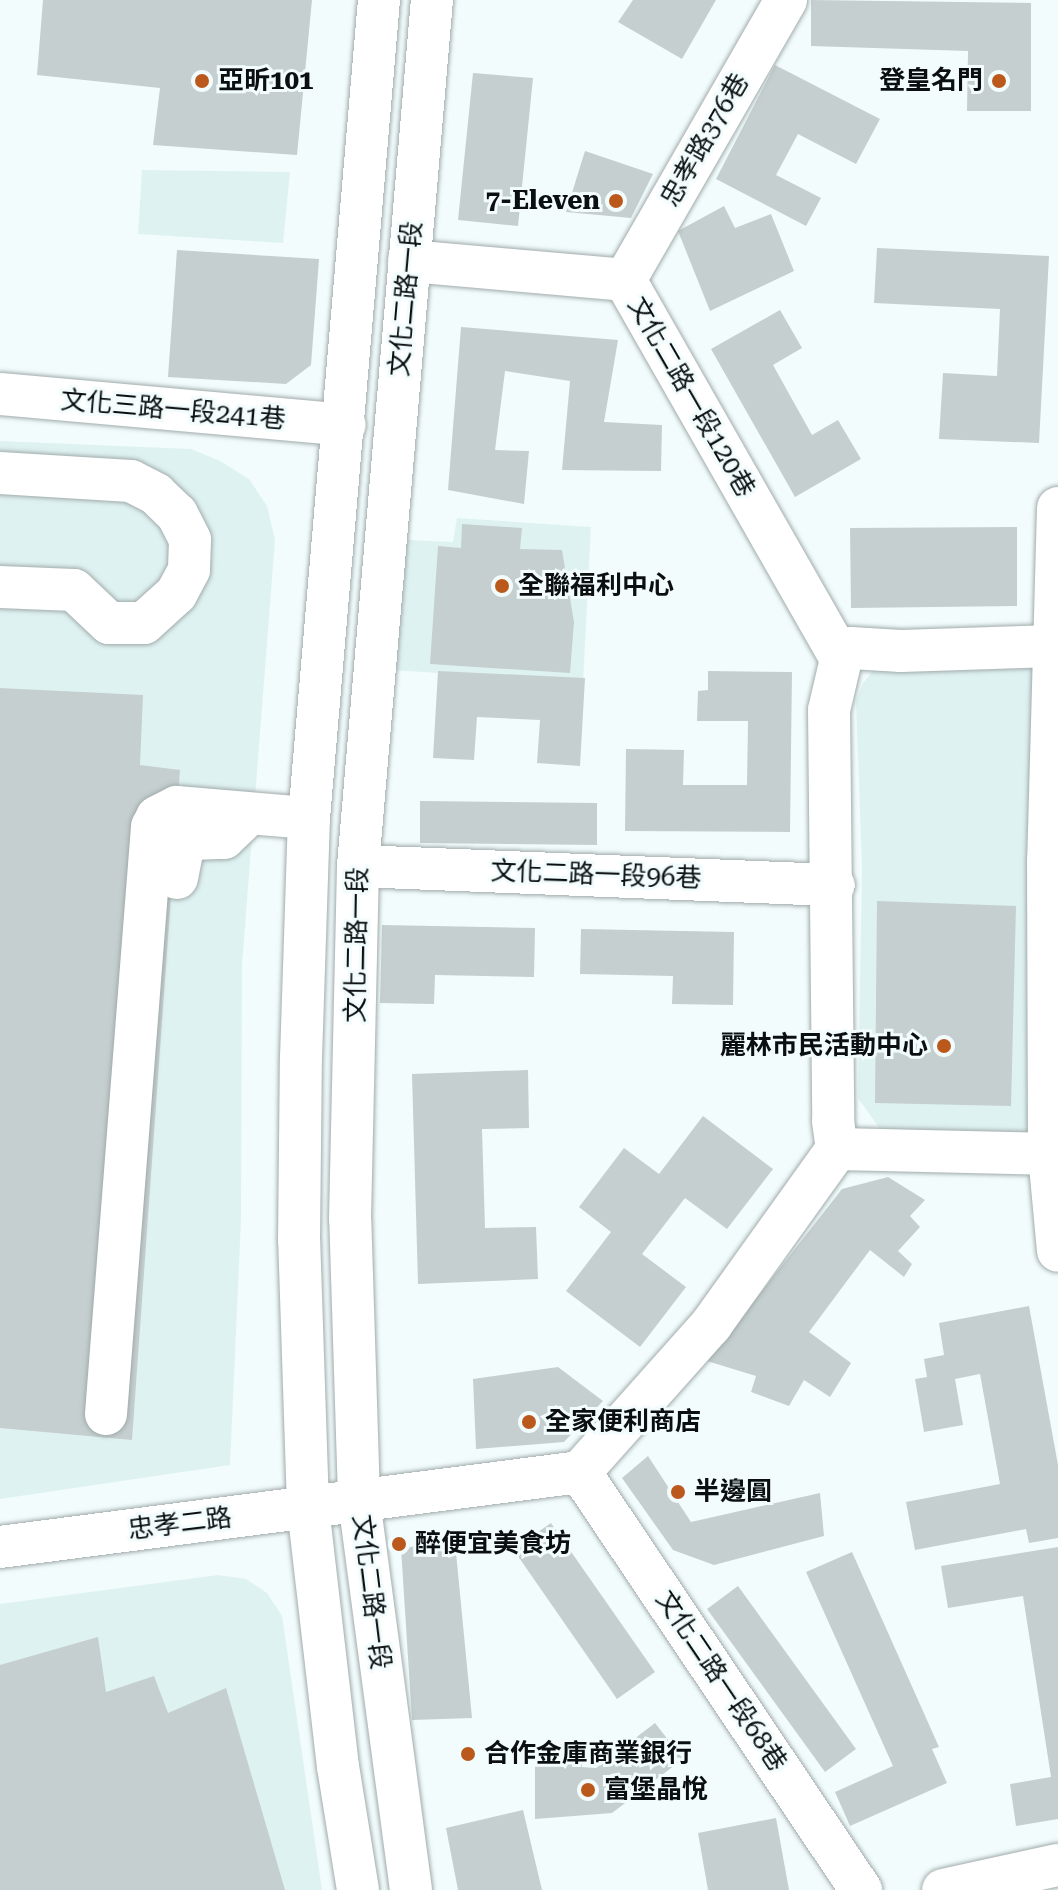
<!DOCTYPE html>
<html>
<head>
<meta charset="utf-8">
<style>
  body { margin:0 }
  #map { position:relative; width:1058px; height:1890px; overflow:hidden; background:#f2fcfc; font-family:"Roboto Serif","Noto Sans TC",serif }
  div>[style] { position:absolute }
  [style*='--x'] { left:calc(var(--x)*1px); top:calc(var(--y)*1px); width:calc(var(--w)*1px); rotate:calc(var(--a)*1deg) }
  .built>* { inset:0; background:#dff2f2 }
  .building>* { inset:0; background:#c5cfcf }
  .roads { filter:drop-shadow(0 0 2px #a1abab) drop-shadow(0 0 2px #a1abab) }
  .minor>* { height:42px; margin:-21px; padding:0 21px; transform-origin:21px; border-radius:21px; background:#fff }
  .dots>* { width:22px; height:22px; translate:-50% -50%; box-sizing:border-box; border:4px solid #f2fcfc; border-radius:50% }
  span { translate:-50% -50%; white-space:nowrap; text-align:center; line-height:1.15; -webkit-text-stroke:6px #f2fcfc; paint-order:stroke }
  .poi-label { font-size:26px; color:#0b0f0f; font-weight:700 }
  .left { translate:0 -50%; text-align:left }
  .right { translate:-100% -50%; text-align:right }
  .street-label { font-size:26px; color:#0b0f0f }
</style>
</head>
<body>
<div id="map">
  <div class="built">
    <div style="clip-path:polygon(142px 170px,290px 172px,283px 243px,138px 234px)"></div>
    <div style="clip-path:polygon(0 441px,191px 449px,220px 461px,249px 479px,267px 506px,275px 540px,242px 965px,241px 1220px,230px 1465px,0 1499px)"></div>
    <div style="clip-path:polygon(457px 518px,591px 527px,583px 683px,378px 669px,387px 539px,453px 542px)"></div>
    <div style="clip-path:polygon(1044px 648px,1040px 1144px,880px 1129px,858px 1098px,862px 867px,856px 701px,863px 683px,878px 665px)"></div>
    <div style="clip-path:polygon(218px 1575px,246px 1579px,267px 1593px,282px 1616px,322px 1890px,0 1890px,0 1604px)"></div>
  </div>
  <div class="building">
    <div style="clip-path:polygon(43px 0,312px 0,297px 155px,153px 145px,160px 88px,37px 75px)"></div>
    <div style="clip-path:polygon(633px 0,716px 0,682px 59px,618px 22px)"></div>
    <div style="clip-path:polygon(811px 0,1031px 3px,1031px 111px,967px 111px,968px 51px,811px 46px)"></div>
    <div style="clip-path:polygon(775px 65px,880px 119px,856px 164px,798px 134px,776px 175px,821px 198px,806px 226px,716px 179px)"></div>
    <div style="clip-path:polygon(473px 73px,533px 78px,518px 226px,458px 220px)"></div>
    <div style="clip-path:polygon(585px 151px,653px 174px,631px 218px,566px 212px)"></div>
    <div style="clip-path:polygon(724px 206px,735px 228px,771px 214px,794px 271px,710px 311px,678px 231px)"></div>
    <div style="clip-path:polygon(877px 248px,1049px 256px,1039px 443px,939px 439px,943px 373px,997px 376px,1000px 309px,874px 303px)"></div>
    <div style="clip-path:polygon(177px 250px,319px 259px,311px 365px,286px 384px,168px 377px)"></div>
    <div style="clip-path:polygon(780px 310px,802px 348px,773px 365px,812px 435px,838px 420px,861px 459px,795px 497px,711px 349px)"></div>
    <div style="clip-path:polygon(461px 327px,618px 340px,604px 422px,662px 425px,661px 471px,562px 470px,570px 381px,505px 371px,495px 450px,529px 451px,524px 504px,448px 490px)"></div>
    <div style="clip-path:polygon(462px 524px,522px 528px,520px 549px,562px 550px,574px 622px,570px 673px,430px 664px,438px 546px,461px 548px)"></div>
    <div style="clip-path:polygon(1017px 527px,1017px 606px,851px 608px,850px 528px)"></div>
    <div style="clip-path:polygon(438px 671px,585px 678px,580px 766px,537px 763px,540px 720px,477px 717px,474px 760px,433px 758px)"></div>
    <div style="clip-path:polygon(708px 671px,792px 672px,790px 832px,625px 831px,626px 749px,684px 750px,683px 785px,747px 785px,748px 721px,697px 721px,698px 691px,708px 690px)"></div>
    <div style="clip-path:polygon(0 688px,143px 695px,140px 765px,180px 770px,132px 1440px,0 1428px)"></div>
    <div style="clip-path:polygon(420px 801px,597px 803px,597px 845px,420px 843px)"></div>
    <div style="clip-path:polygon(877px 901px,1016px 906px,1011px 1106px,875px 1103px)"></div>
    <div style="clip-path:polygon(382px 925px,535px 928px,534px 977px,435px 975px,434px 1004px,380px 1003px)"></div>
    <div style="clip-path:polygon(581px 929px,734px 932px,733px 1005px,672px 1004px,673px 976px,580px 974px)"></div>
    <div style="clip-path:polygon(528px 1070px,529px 1128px,482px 1129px,485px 1228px,536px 1227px,538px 1279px,418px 1284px,412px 1074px)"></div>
    <div style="clip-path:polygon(703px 1116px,773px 1169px,727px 1229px,685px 1198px,642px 1254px,686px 1287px,640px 1347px,566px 1291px,611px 1232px,579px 1207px,624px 1148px,659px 1174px)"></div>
    <div style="clip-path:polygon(888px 1177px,925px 1200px,910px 1216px,920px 1227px,898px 1251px,912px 1264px,904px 1277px,870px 1250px,809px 1332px,851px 1363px,830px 1397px,804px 1380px,789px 1406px,751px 1392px,756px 1376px,707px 1361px,842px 1189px)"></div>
    <div style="clip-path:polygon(1029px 1306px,1058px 1465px,1058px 1538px,1029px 1543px,1026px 1529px,915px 1550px,906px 1502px,1000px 1484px,980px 1374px,955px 1379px,963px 1425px,924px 1432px,915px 1379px,927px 1377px,924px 1359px,944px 1355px,939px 1323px)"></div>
    <div style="clip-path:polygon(558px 1367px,603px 1401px,564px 1442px,476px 1449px,473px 1379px)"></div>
    <div style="clip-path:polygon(648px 1456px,691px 1522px,820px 1493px,824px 1536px,714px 1565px,673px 1550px,622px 1478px)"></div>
    <div style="clip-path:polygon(551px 1523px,655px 1672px,617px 1699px,513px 1549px)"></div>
    <div style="clip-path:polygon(455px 1542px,472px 1718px,412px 1720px,401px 1548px)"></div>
    <div style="clip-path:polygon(1058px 1547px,1058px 1819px,1016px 1826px,1010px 1784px,1051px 1777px,1023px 1596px,948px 1608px,941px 1566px)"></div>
    <div style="clip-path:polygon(852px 1552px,939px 1747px,932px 1749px,947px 1783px,850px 1826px,835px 1792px,893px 1766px,806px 1572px)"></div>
    <div style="clip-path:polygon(738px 1586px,856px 1749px,825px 1772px,707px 1609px)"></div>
    <div style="clip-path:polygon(98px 1637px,106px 1692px,154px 1676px,168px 1713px,226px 1688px,285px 1890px,0 1890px,0 1665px)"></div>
    <div style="clip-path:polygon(655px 1723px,683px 1759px,612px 1813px,535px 1819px,535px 1745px,582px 1743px,582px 1767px,596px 1768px)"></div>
    <div style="clip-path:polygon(523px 1810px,542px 1890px,458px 1890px,446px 1828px)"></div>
    <div style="clip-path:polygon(776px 1818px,789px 1890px,708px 1890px,698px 1833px)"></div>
  </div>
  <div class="roads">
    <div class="minor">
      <div style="--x:409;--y:261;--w:217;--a:5"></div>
      <div style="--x:625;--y:280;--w:436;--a:60.3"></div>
      <div style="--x:625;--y:280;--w:323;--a:-60.1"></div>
      <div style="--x:0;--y:394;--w:346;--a:5.1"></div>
      <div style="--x:0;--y:473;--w:131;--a:3.5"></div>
      <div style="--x:131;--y:481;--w:28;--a:27"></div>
      <div style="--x:156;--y:494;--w:29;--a:44"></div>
      <div style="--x:177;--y:514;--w:29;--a:63"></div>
      <div style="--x:190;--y:540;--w:30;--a:92"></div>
      <div style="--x:189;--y:570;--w:27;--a:118"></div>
      <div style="--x:176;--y:594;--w:43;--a:137.8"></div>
      <div style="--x:144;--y:623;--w:35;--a:180"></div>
      <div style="--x:109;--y:623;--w:48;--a:-136.7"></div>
      <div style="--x:74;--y:590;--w:74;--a:-177.7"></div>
      <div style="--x:1058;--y:508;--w:352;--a:91.6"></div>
      <div style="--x:1048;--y:860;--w:294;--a:89.8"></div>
      <div style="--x:1049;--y:1154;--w:97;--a:84.7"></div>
      <div style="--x:1053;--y:646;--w:152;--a:178.1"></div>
      <div style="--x:901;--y:651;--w:50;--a:-176.6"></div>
      <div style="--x:851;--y:648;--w:15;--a:132"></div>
      <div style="--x:841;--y:659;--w:52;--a:103.2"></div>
      <div style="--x:829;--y:710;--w:411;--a:89.4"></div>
      <div style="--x:833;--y:1121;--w:28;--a:82"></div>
      <div style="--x:837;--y:1149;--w:221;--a:1.3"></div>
      <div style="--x:358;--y:866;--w:476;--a:2.3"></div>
      <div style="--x:177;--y:878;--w:36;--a:-79"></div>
      <div style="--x:184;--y:843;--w:9;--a:-27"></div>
      <div style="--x:192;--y:839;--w:32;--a:-2"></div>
      <div style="--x:224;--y:838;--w:29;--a:-44"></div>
      <div style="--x:106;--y:1414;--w:589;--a:-85.52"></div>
      <div style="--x:152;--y:827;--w:11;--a:-63"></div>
      <div style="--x:157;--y:817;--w:22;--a:-27"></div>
      <div style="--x:177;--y:807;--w:132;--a:4.8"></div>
      <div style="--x:580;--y:1472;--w:504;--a:56.09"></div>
      <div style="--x:0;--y:1547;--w:585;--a:-7.37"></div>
      <div style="--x:580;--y:1472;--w:197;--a:-48.3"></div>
      <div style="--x:711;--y:1325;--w:216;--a:-54.4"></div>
      <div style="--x:358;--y:1890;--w:125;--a:-99.2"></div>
      <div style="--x:338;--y:1767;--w:262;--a:-96.6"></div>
      <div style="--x:308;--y:1507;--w:267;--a:-91.9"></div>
      <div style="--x:299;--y:1240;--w:182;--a:-89.4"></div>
      <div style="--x:301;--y:1058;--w:240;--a:-88.1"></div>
      <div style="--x:309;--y:818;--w:821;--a:-85.11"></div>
      <div style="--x:411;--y:1890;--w:395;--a:-97.6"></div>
      <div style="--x:359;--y:1498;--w:279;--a:-91.8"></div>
      <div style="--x:350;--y:1219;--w:353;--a:-88.7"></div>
      <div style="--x:358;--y:866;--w:869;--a:-85.12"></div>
      <div style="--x:943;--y:1890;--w:118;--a:-12.3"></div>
    </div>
  </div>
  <div class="dots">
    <div style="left:202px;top:81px;background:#bb591d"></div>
    <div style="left:999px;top:81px;background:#bb591d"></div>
    <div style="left:616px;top:201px;background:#bb591d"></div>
    <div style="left:502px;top:586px;background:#bb591d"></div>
    <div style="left:944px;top:1046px;background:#bb591d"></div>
    <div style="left:529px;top:1422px;background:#bb591d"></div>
    <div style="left:678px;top:1492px;background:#bb591d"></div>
    <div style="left:399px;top:1544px;background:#bb591d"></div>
    <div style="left:468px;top:1754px;background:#bb591d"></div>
    <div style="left:588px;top:1790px;background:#bb591d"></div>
  </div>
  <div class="poi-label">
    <span class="left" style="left:218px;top:81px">亞昕101</span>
    <span class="right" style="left:983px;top:81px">登皇名門</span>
    <span class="right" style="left:600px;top:201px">7-Eleven</span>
    <span class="left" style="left:518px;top:586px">全聯福利中心</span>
    <span class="right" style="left:928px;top:1046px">麗林市民活動中心</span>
    <span class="left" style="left:545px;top:1422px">全家便利商店</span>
    <span class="left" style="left:694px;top:1492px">半邊圓</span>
    <span class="left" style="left:415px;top:1544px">醉便宜美食坊</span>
    <span class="left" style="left:484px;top:1754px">合作金庫商業銀行</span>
    <span class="left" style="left:604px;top:1790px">富堡晶悅</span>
  </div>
  <div class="street-label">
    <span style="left:705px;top:140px;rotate:-60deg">忠孝路376巷</span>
    <span style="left:406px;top:299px;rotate:-85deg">文化二路一段</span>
    <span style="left:691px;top:397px;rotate:60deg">文化二路一段120巷</span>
    <span style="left:173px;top:410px;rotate:5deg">文化三路一段241巷</span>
    <span style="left:596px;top:875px;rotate:2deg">文化二路一段96巷</span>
    <span style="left:357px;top:945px;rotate:-89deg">文化二路一段</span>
    <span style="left:180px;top:1524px;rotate:-7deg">忠孝二路</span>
    <span style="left:371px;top:1592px;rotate:83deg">文化二路一段</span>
    <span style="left:721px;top:1681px;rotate:56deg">文化二路一段68巷</span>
  </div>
</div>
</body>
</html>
